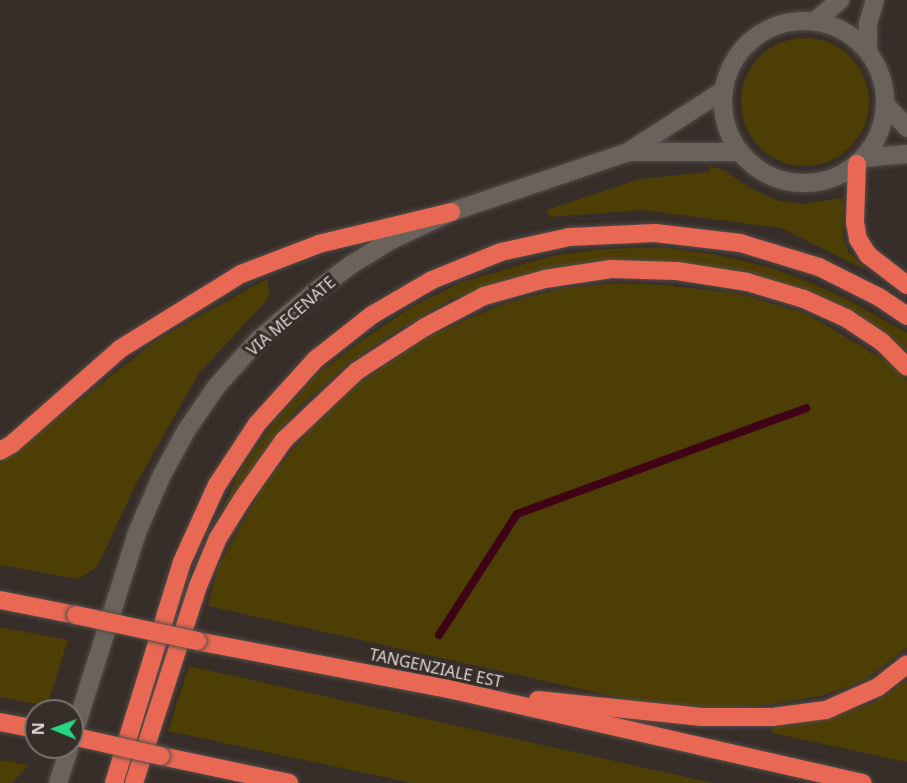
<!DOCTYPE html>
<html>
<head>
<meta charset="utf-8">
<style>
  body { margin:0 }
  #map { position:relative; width:907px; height:783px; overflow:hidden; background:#372e29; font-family:"Noto Sans",sans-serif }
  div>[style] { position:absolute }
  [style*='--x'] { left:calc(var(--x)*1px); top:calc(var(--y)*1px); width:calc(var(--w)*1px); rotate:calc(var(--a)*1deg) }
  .green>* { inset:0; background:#4c3e04 }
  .round { border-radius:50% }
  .stream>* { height:8px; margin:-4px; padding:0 4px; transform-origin:4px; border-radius:4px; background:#3f0315 }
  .roads { filter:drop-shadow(0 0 2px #544c49) drop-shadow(0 0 2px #544c49) }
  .minor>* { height:18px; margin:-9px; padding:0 9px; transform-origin:9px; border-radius:9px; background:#6c625c }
  .tertiary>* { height:18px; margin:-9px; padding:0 9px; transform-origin:9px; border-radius:9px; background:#6c625c }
  .tertiary>.ring { margin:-9px; padding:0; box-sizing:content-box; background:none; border:18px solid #6c625c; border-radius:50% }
  .motorway>* { height:18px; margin:-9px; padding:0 9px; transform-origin:9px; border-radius:9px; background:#e86853 }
  .bridges { filter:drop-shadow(0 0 2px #544c49) drop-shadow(0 0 2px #544c49) }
  .motorway-bridge>* { height:18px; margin:-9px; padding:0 9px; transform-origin:9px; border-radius:9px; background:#e86853 }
  span { translate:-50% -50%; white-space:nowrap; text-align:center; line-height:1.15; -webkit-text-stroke:6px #372e29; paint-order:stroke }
  .street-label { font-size:16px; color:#ded8d5 }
  .north { position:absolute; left:24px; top:699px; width:60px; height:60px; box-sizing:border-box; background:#372e29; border:2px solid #7a726e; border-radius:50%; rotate:271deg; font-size:16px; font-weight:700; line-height:24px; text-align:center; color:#ded8d5 }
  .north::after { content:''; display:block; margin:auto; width:21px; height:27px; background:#25d886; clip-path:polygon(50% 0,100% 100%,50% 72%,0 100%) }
</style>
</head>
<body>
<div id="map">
  <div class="green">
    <div class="round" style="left:741px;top:38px;width:128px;height:128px"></div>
    <div style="clip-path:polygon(710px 166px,725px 171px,752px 189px,779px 201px,802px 204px,843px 198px,843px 237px,848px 251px,866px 270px,781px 228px,642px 210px,549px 217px,547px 210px,640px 179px,709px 172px)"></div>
    <div style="clip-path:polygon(661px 247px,718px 255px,768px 267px,809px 282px,846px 299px,907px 333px,907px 352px,891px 338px,860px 317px,722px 269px,504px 281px,452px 299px,398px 330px,348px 364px,297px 409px,254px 465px,211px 535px,239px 472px,275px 421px,315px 376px,364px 339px,410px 308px,462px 282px,552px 256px,603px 249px)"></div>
    <div style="clip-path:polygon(267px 279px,269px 294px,266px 301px,199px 373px,136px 484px,97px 567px,78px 579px,0 565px,0 463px,158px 339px)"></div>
    <div style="clip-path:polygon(617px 283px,663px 285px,738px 293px,807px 314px,894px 366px,907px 381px,907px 647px,894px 658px,865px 680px,821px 696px,773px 704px,712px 708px,639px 702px,208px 606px,218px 567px,264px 484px,314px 425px,356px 385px,429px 336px,505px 303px,563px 288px)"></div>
    <div style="clip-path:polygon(0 627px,68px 640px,47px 706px,0 697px)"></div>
    <div style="clip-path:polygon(189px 666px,713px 783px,412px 783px,168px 731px)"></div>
    <div style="clip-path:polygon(907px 680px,907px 762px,772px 733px,772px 728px,834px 715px,873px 703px)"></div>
    <div style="clip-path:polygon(0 760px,29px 765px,12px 783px,0 783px)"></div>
  </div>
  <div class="stream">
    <div style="--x:439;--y:635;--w:144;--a:-57.2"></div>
    <div style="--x:517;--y:514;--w:308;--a:-20.1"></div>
  </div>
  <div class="roads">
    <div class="minor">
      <div style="--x:885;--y:104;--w:33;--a:47"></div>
      <div style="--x:863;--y:158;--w:44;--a:-5.2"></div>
    </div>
    <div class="tertiary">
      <div class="ring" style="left:723px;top:21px;width:144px;height:144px"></div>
      <div style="--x:815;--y:21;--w:33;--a:-40"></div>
      <div style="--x:868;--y:51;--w:27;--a:-90"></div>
      <div style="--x:868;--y:24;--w:25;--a:-74"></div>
      <div style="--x:628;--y:152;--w:111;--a:0"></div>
      <div style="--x:72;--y:739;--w:219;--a:-72.5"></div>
      <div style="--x:138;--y:530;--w:60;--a:-66.4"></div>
      <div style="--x:162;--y:475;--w:50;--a:-61.4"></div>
      <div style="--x:186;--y:431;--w:53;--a:-55.7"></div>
      <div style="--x:216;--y:387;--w:63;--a:-48.2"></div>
      <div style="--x:258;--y:340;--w:71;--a:-40.4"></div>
      <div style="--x:312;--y:294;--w:50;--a:-36.9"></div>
      <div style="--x:352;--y:264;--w:50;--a:-31.2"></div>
      <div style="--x:395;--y:238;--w:62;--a:-24.9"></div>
      <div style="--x:451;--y:212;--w:187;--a:-18.7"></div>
      <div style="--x:628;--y:152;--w:114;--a:-32.9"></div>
      <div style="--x:58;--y:783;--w:38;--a:-72"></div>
    </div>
    <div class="motorway">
      <div style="--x:857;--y:164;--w:58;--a:92"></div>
      <div style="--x:855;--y:222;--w:17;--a:80"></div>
      <div style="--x:858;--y:239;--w:19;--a:58"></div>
      <div style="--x:868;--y:255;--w:49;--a:37.6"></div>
      <div style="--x:0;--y:451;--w:14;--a:-30"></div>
      <div style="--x:12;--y:444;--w:144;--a:-41.3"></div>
      <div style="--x:120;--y:349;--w:142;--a:-31.8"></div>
      <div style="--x:241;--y:274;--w:84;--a:-21"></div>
      <div style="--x:319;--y:244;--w:136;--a:-13.6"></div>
      <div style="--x:0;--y:600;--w:77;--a:11.2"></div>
      <div style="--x:197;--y:641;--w:261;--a:10.8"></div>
      <div style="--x:453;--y:690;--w:420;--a:12.8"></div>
      <div style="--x:538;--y:700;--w:165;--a:5.9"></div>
      <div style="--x:702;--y:717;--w:70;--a:0"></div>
      <div style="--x:772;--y:717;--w:54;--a:-7.4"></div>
      <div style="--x:826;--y:710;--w:57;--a:-23.9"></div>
      <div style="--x:878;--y:687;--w:37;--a:-38"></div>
      <div style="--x:0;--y:722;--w:37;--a:11"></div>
      <div style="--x:161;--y:756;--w:131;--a:11.9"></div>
      <div style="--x:114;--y:783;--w:231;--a:-72.9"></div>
      <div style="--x:182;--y:562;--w:85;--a:-65.6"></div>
      <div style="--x:217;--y:485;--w:73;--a:-56.7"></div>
      <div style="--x:257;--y:424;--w:88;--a:-47.8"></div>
      <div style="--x:316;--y:359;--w:71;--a:-38.2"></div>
      <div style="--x:372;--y:315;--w:69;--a:-30.3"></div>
      <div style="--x:432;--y:280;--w:74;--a:-22.1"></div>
      <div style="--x:501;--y:252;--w:70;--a:-12.4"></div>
      <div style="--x:569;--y:237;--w:86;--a:-2.7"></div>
      <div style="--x:655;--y:233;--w:86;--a:6.7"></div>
      <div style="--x:740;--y:243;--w:83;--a:16.9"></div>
      <div style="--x:819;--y:267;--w:67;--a:26.6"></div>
      <div style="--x:879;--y:297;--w:34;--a:34"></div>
      <div style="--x:134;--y:783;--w:207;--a:-72"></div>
      <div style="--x:198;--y:586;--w:52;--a:-67.4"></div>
      <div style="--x:218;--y:538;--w:47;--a:-58"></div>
      <div style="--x:243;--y:498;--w:71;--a:-54.7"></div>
      <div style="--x:284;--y:440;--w:100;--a:-43.4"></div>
      <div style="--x:357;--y:371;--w:81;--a:-32.9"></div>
      <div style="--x:425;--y:327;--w:67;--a:-27.7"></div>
      <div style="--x:484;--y:296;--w:63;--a:-15.6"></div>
      <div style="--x:545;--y:279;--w:67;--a:-8.6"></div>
      <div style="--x:611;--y:269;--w:66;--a:1.7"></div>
      <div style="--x:677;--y:271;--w:71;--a:8.9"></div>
      <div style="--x:747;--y:282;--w:59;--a:16.6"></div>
      <div style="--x:804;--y:299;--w:46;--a:24.3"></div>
      <div style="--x:846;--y:318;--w:43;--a:33.7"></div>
      <div style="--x:882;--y:342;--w:35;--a:45"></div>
    </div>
  </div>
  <div class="bridges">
    <div class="motorway-bridge">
      <div style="--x:76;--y:615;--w:124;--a:12.1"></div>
      <div style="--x:72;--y:736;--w:91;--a:12.7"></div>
    </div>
  </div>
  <div class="street-label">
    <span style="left:291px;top:316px;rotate:-41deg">VIA MECENATE</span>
    <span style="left:436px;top:668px;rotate:12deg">TANGENZIALE EST</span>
  </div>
  <div class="north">N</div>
</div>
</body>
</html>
